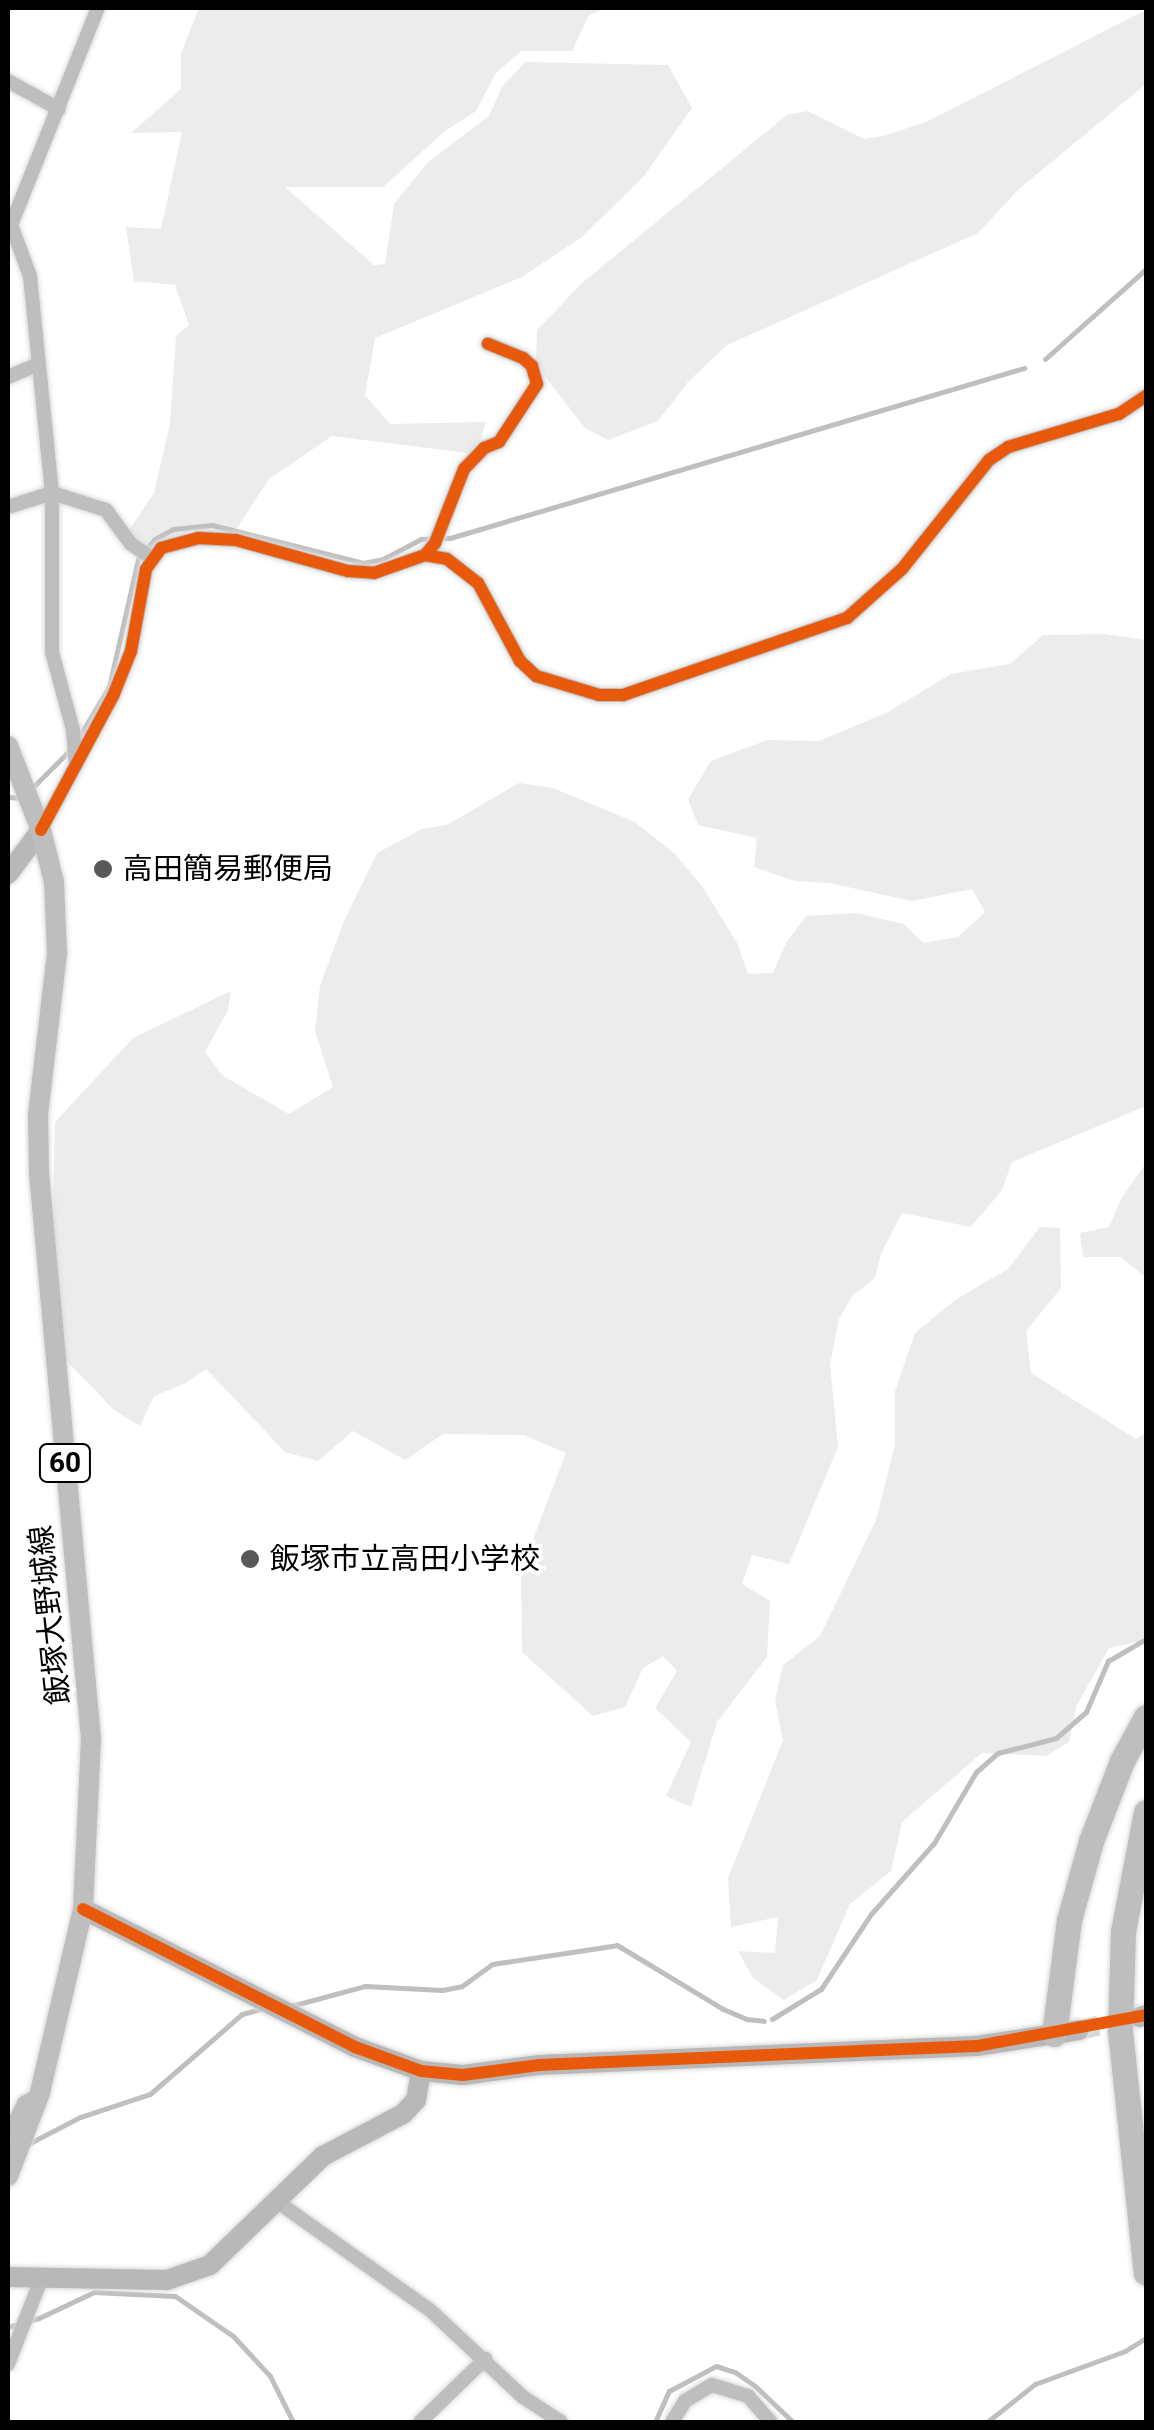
<!DOCTYPE html>
<html>
<head>
<meta charset="utf-8">
<style>
  body { margin:0 }
  #map { position:relative; width:1154px; height:2430px; overflow:hidden; background:#fff; font-family:Roboto,"Noto Sans JP",sans-serif }
  div>[style] { position:absolute }
  [style*='--x'] { left:calc(var(--x)*1px); top:calc(var(--y)*1px); width:calc(var(--w)*1px); rotate:calc(var(--a)*1deg) }
  .green>* { inset:0; background:#ececec }
  .stream>* { height:5px; margin:-2.5px; padding:0 2.5px; transform-origin:2.5px; border-radius:2.5px; background:#bfbfbf }
  .secondary-tunnel>* { height:20px; margin-top:-10px; transform-origin:0; background:repeating-linear-gradient(90deg,#d9d9d9 0 20px,transparent 0 30px) }
  .roads { filter:drop-shadow(0 0 2px #dbdbdb) drop-shadow(0 0 2px #dbdbdb) }
  .street>* { height:14px; margin:-7px; padding:0 7px; transform-origin:7px; border-radius:7px; background:#bebebe }
  .secondary>* { height:20px; margin:-10px; padding:0 10px; transform-origin:10px; border-radius:10px; background:#b8b8b8 }
  .primary>* { height:20px; margin:-10px; padding:0 10px; transform-origin:10px; border-radius:10px; background:#bebebe }
  .highway>* { height:25px; margin:-12.5px; padding:0 12.5px; transform-origin:12.5px; border-radius:12.5px; background:#bebebe }
  .cycleway>* { height:12px; margin:-6px; padding:0 6px; transform-origin:6px; border-radius:6px; background:#e8590c }
  .dots>* { width:28px; height:28px; translate:-50% -50%; box-sizing:border-box; border:5px solid #fff; border-radius:50% }
  span { translate:-50% -50%; white-space:nowrap; text-align:center; line-height:1.15; -webkit-text-stroke:8px #fff; paint-order:stroke }
  .shield-label span { padding:2px 8px; background:#fff; border:2px solid; border-radius:8px; -webkit-text-stroke-width:0 }
  .shield-label { font-size:28px; color:#000; font-weight:700 }
  .poi-label { font-size:30px; color:#000 }
  .left { translate:0 -50%; text-align:left }
  .street-label { font-size:30px; color:#000 }
  .frame { position:absolute; inset:0; border:10px solid #000; pointer-events:none }
</style>
</head>
<body>
<div id="map">
  <div class="green">
    <div style="clip-path:polygon(199px 8px,607px 8px,589px 15px,572px 51px,521px 51px,496px 73px,476px 111px,445px 131px,383px 187px,285px 187px,374px 265px,385px 264px,394px 204px,428px 162px,489px 116px,502px 87px,525px 62px,668px 65px,692px 108px,644px 176px,582px 237px,522px 277px,375px 338px,365px 395px,390px 424px,486px 422px,476px 454px,332px 436px,269px 479px,233px 534px,143px 546px,129px 530px,154px 493px,170px 424px,176px 336px,189px 325px,175px 285px,134px 281px,126px 227px,161px 229px,182px 132px,131px 133px,181px 89px,181px 53px)"></div>
    <div style="clip-path:polygon(1146px 10px,1146px 84px,1019px 189px,978px 233px,727px 345px,688px 382px,658px 421px,608px 440px,585px 428px,536px 365px,537px 330px,582px 283px,787px 115px,807px 111px,864px 139px,883px 136px,926px 122px)"></div>
    <div style="clip-path:polygon(1105px 634px,1146px 640px,1146px 1106px,1012px 1162px,1002px 1190px,971px 1227px,902px 1213px,881px 1254px,875px 1278px,852px 1296px,839px 1319px,830px 1365px,838px 1447px,789px 1564px,752px 1555px,742px 1584px,770px 1601px,767px 1657px,717px 1722px,691px 1807px,666px 1796px,691px 1742px,655px 1708px,677px 1671px,663px 1656px,643px 1668px,625px 1707px,593px 1716px,522px 1652px,521px 1570px,566px 1453px,524px 1435px,443px 1434px,405px 1460px,353px 1431px,318px 1461px,285px 1452px,206px 1369px,184px 1384px,154px 1396px,140px 1426px,114px 1410px,62px 1356px,53px 1213px,55px 1122px,133px 1038px,231px 991px,228px 1010px,205px 1052px,223px 1076px,289px 1114px,333px 1087px,315px 1031px,320px 986px,344px 921px,377px 853px,422px 829px,447px 825px,519px 783px,553px 788px,635px 822px,675px 854px,702px 886px,737px 943px,748px 974px,773px 973px,786px 943px,806px 916px,856px 913px,904px 924px,923px 943px,958px 937px,985px 912px,972px 889px,912px 901px,829px 883px,795px 881px,754px 867px,757px 838px,698px 825px,688px 799px,711px 761px,767px 740px,819px 741px,888px 712px,951px 674px,1010px 664px,1043px 635px)"></div>
    <div style="clip-path:polygon(1146px 1163px,1146px 1278px,1121px 1257px,1083px 1257px,1080px 1233px,1109px 1227px,1121px 1199px)"></div>
    <div style="clip-path:polygon(1040px 1227px,1060px 1228px,1061px 1288px,1026px 1331px,1031px 1373px,1136px 1439px,1146px 1433px,1146px 1640px,1109px 1648px,1076px 1707px,1069px 1742px,1046px 1756px,982px 1753px,902px 1822px,891px 1871px,850px 1904px,817px 1980px,784px 2000px,753px 1978px,738px 1951px,775px 1953px,778px 1917px,731px 1927px,728px 1878px,783px 1740px,775px 1701px,783px 1665px,820px 1636px,876px 1520px,895px 1445px,895px 1391px,915px 1333px,955px 1300px,1008px 1269px)"></div>
  </div>
  <div class="stream">
    <div style="--x:1045;--y:359;--w:135;--a:-41.7"></div>
    <div style="--x:77;--y:740;--w:62;--a:-58.9"></div>
    <div style="--x:109;--y:687;--w:131;--a:-77.2"></div>
    <div style="--x:138;--y:559;--w:26;--a:-50"></div>
    <div style="--x:155;--y:539;--w:21;--a:-29"></div>
    <div style="--x:173;--y:529;--w:39;--a:-6"></div>
    <div style="--x:212;--y:525;--w:156;--a:14.1"></div>
    <div style="--x:363;--y:563;--w:20;--a:-11"></div>
    <div style="--x:383;--y:559;--w:43;--a:-27.8"></div>
    <div style="--x:421;--y:539;--w:29;--a:-2"></div>
    <div style="--x:450;--y:538;--w:599;--a:-16.5"></div>
    <div style="--x:29;--y:791;--w:59;--a:-45"></div>
    <div style="--x:8;--y:797;--w:13;--a:4"></div>
    <div style="--x:291;--y:2006;--w:77;--a:-15.1"></div>
    <div style="--x:365;--y:1986;--w:77;--a:3"></div>
    <div style="--x:442;--y:1990;--w:20;--a:-11"></div>
    <div style="--x:462;--y:1986;--w:37;--a:-36"></div>
    <div style="--x:492;--y:1964;--w:126;--a:-8.6"></div>
    <div style="--x:617;--y:1945;--w:124;--a:31.1"></div>
    <div style="--x:723;--y:2009;--w:25;--a:23"></div>
    <div style="--x:746;--y:2019;--w:18;--a:6"></div>
    <div style="--x:772;--y:2019;--w:57;--a:-31.5"></div>
    <div style="--x:821;--y:1989;--w:90;--a:-56.3"></div>
    <div style="--x:871;--y:1914;--w:95;--a:-48.4"></div>
    <div style="--x:934;--y:1843;--w:82;--a:-59.4"></div>
    <div style="--x:976;--y:1772;--w:29;--a:-41"></div>
    <div style="--x:998;--y:1753;--w:60;--a:-14.5"></div>
    <div style="--x:1056;--y:1738;--w:40;--a:-41"></div>
    <div style="--x:1086;--y:1712;--w:56;--a:-66.7"></div>
    <div style="--x:1108;--y:1661;--w:44;--a:-30.1"></div>
    <div style="--x:28;--y:2144;--w:59;--a:-27.4"></div>
    <div style="--x:80;--y:2117;--w:74;--a:-18.2"></div>
    <div style="--x:150;--y:2094;--w:122;--a:-41"></div>
    <div style="--x:242;--y:2014;--w:24;--a:-15"></div>
    <div style="--x:8;--y:2327;--w:32;--a:-16"></div>
    <div style="--x:39;--y:2318;--w:61;--a:-25.3"></div>
    <div style="--x:94;--y:2292;--w:81;--a:2.8"></div>
    <div style="--x:175;--y:2296;--w:70;--a:34.6"></div>
    <div style="--x:233;--y:2336;--w:54;--a:47.2"></div>
    <div style="--x:270;--y:2376;--w:51;--a:63.4"></div>
    <div style="--x:655;--y:2422;--w:34;--a:-66"></div>
    <div style="--x:669;--y:2391;--w:53;--a:-28"></div>
    <div style="--x:716;--y:2366;--w:20;--a:18"></div>
    <div style="--x:735;--y:2372;--w:24;--a:35"></div>
    <div style="--x:755;--y:2386;--w:52;--a:43.5"></div>
    <div style="--x:987;--y:2422;--w:61;--a:-38.4"></div>
    <div style="--x:1035;--y:2384;--w:96;--a:-20.1"></div>
    <div style="--x:1125;--y:2351;--w:25;--a:-32"></div>
  </div>
  <div class="secondary-tunnel">
    <div style="--x:1079;--y:2030;--w:55;--a:-12.5"></div>
  </div>
  <div class="roads">
    <div class="street">
      <div style="--x:8;--y:81;--w:58;--a:28.8"></div>
      <div style="--x:8;--y:377;--w:33;--a:-23"></div>
      <div style="--x:8;--y:507;--w:46;--a:-17.7"></div>
      <div style="--x:52;--y:493;--w:57;--a:17.5"></div>
      <div style="--x:106;--y:510;--w:42;--a:53.7"></div>
      <div style="--x:131;--y:544;--w:25;--a:34"></div>
      <div style="--x:425;--y:555;--w:22;--a:10"></div>
      <div style="--x:447;--y:559;--w:39;--a:38"></div>
      <div style="--x:478;--y:583;--w:89;--a:61.7"></div>
      <div style="--x:520;--y:661;--w:22;--a:43"></div>
      <div style="--x:536;--y:676;--w:66;--a:16.8"></div>
      <div style="--x:599;--y:695;--w:24;--a:0"></div>
      <div style="--x:623;--y:695;--w:237;--a:-19"></div>
      <div style="--x:847;--y:618;--w:74;--a:-41.7"></div>
      <div style="--x:902;--y:569;--w:139;--a:-51.4"></div>
      <div style="--x:989;--y:460;--w:23;--a:-34"></div>
      <div style="--x:1008;--y:447;--w:116;--a:-16.6"></div>
      <div style="--x:1119;--y:414;--w:32;--a:-34"></div>
      <div style="--x:76;--y:765;--w:35;--a:-95"></div>
      <div style="--x:73;--y:730;--w:81;--a:-105.1"></div>
      <div style="--x:52;--y:652;--w:159;--a:-90"></div>
      <div style="--x:52;--y:493;--w:218;--a:-95.8"></div>
      <div style="--x:30;--y:276;--w:54;--a:-110.4"></div>
      <div style="--x:11;--y:225;--w:234;--a:-68.2"></div>
      <div style="--x:41;--y:830;--w:152;--a:-61.8"></div>
      <div style="--x:113;--y:696;--w:48;--a:-68.2"></div>
      <div style="--x:131;--y:651;--w:83;--a:-79.6"></div>
      <div style="--x:146;--y:569;--w:26;--a:-54"></div>
      <div style="--x:161;--y:548;--w:38;--a:-15"></div>
      <div style="--x:198;--y:538;--w:38;--a:3"></div>
      <div style="--x:236;--y:540;--w:116;--a:15.5"></div>
      <div style="--x:348;--y:571;--w:26;--a:4"></div>
      <div style="--x:374;--y:573;--w:54;--a:-19.4"></div>
      <div style="--x:425;--y:555;--w:16;--a:-50"></div>
      <div style="--x:435;--y:543;--w:79;--a:-68.6"></div>
      <div style="--x:464;--y:469;--w:29;--a:-46"></div>
      <div style="--x:484;--y:448;--w:16;--a:-22"></div>
      <div style="--x:499;--y:442;--w:69;--a:-56.8"></div>
      <div style="--x:537;--y:384;--w:19;--a:-106"></div>
      <div style="--x:532;--y:366;--w:12;--a:-138"></div>
      <div style="--x:523;--y:358;--w:38;--a:-158"></div>
      <div style="--x:8;--y:2135;--w:36;--a:-63"></div>
      <div style="--x:24;--y:2103;--w:18;--a:-29"></div>
      <div style="--x:275;--y:2200;--w:190;--a:35.4"></div>
      <div style="--x:430;--y:2310;--w:127;--a:43.1"></div>
      <div style="--x:523;--y:2397;--w:45;--a:33.3"></div>
      <div style="--x:8;--y:2364;--w:90;--a:-68.6"></div>
      <div style="--x:420;--y:2422;--w:91;--a:-44.1"></div>
      <div style="--x:672;--y:2422;--w:25;--a:-58"></div>
      <div style="--x:685;--y:2401;--w:31;--a:-31"></div>
      <div style="--x:712;--y:2385;--w:38;--a:17"></div>
      <div style="--x:748;--y:2396;--w:35;--a:49"></div>
    </div>
    <div class="secondary">
      <div style="--x:8;--y:874;--w:55;--a:-53.1"></div>
      <div style="--x:83;--y:1909;--w:305;--a:26.9"></div>
      <div style="--x:355;--y:2047;--w:70;--a:20"></div>
      <div style="--x:421;--y:2071;--w:42;--a:5.4"></div>
      <div style="--x:463;--y:2075;--w:77;--a:-7.5"></div>
      <div style="--x:539;--y:2065;--w:438;--a:-2.5"></div>
      <div style="--x:977;--y:2046;--w:103;--a:-8.9"></div>
      <div style="--x:1140;--y:2017;--w:6;--a:-18"></div>
      <div style="--x:8;--y:2277;--w:159;--a:1.1"></div>
      <div style="--x:167;--y:2280;--w:46;--a:-19.2"></div>
      <div style="--x:210;--y:2265;--w:157;--a:-44"></div>
      <div style="--x:323;--y:2156;--w:90;--a:-27.7"></div>
      <div style="--x:403;--y:2114;--w:19;--a:-47"></div>
      <div style="--x:416;--y:2100;--w:29;--a:-80"></div>
    </div>
    <div class="primary">
      <div style="--x:8;--y:746;--w:90;--a:68.6"></div>
      <div style="--x:41;--y:830;--w:54;--a:76"></div>
      <div style="--x:54;--y:882;--w:71;--a:87.6"></div>
      <div style="--x:57;--y:953;--w:162;--a:96.7"></div>
      <div style="--x:38;--y:1114;--w:59;--a:89"></div>
      <div style="--x:39;--y:1173;--w:568;--a:84.75"></div>
      <div style="--x:91;--y:1739;--w:170;--a:92.7"></div>
      <div style="--x:83;--y:1909;--w:189;--a:103.2"></div>
      <div style="--x:40;--y:2093;--w:89;--a:111.1"></div>
    </div>
    <div class="highway">
      <div style="--x:1146;--y:1812;--w:121;--a:100.9"></div>
      <div style="--x:1123;--y:1931;--w:100;--a:91.7"></div>
      <div style="--x:1120;--y:2031;--w:243;--a:83.9"></div>
      <div style="--x:1054;--y:2034;--w:115;--a:-82.5"></div>
      <div style="--x:1069;--y:1920;--w:82;--a:-74.4"></div>
      <div style="--x:1091;--y:1841;--w:86;--a:-68.8"></div>
      <div style="--x:1122;--y:1761;--w:50;--a:-61.4"></div>
    </div>
  </div>
  <div class="cycleway">
    <div style="--x:425;--y:555;--w:22;--a:10"></div>
    <div style="--x:447;--y:559;--w:39;--a:38"></div>
    <div style="--x:478;--y:583;--w:89;--a:61.7"></div>
    <div style="--x:520;--y:661;--w:22;--a:43"></div>
    <div style="--x:536;--y:676;--w:66;--a:16.8"></div>
    <div style="--x:599;--y:695;--w:24;--a:0"></div>
    <div style="--x:623;--y:695;--w:237;--a:-19"></div>
    <div style="--x:847;--y:618;--w:74;--a:-41.7"></div>
    <div style="--x:902;--y:569;--w:139;--a:-51.4"></div>
    <div style="--x:989;--y:460;--w:23;--a:-34"></div>
    <div style="--x:1008;--y:447;--w:116;--a:-16.6"></div>
    <div style="--x:1119;--y:414;--w:32;--a:-34"></div>
    <div style="--x:41;--y:830;--w:152;--a:-61.8"></div>
    <div style="--x:113;--y:696;--w:48;--a:-68.2"></div>
    <div style="--x:131;--y:651;--w:83;--a:-79.6"></div>
    <div style="--x:146;--y:569;--w:26;--a:-54"></div>
    <div style="--x:161;--y:548;--w:38;--a:-15"></div>
    <div style="--x:198;--y:538;--w:38;--a:3"></div>
    <div style="--x:236;--y:540;--w:116;--a:15.5"></div>
    <div style="--x:348;--y:571;--w:26;--a:4"></div>
    <div style="--x:374;--y:573;--w:54;--a:-19.4"></div>
    <div style="--x:425;--y:555;--w:16;--a:-50"></div>
    <div style="--x:435;--y:543;--w:79;--a:-68.6"></div>
    <div style="--x:464;--y:469;--w:29;--a:-46"></div>
    <div style="--x:484;--y:448;--w:16;--a:-22"></div>
    <div style="--x:499;--y:442;--w:69;--a:-56.8"></div>
    <div style="--x:537;--y:384;--w:19;--a:-106"></div>
    <div style="--x:532;--y:366;--w:12;--a:-138"></div>
    <div style="--x:523;--y:358;--w:38;--a:-158"></div>
    <div style="--x:83;--y:1909;--w:305;--a:26.9"></div>
    <div style="--x:355;--y:2047;--w:70;--a:20"></div>
    <div style="--x:421;--y:2071;--w:42;--a:5.4"></div>
    <div style="--x:463;--y:2075;--w:77;--a:-7.5"></div>
    <div style="--x:539;--y:2065;--w:438;--a:-2.5"></div>
    <div style="--x:977;--y:2046;--w:172;--a:-10.4"></div>
  </div>
  <div class="dots">
    <div style="left:103px;top:869px;background:#595959"></div>
    <div style="left:250px;top:1559px;background:#595959"></div>
  </div>
  <div class="shield-label">
    <span style="left:65px;top:1463px">60</span>
  </div>
  <div class="poi-label">
    <span class="left" style="left:123px;top:869px">高田簡易郵便局</span>
    <span class="left" style="left:270px;top:1559px">飯塚市立高田小学校</span>
  </div>
  <div class="street-label">
    <span style="left:50px;top:1615px;rotate:-96deg">飯塚大野城線</span>
  </div>
  <div class="frame"></div>
</div>
</body>
</html>
